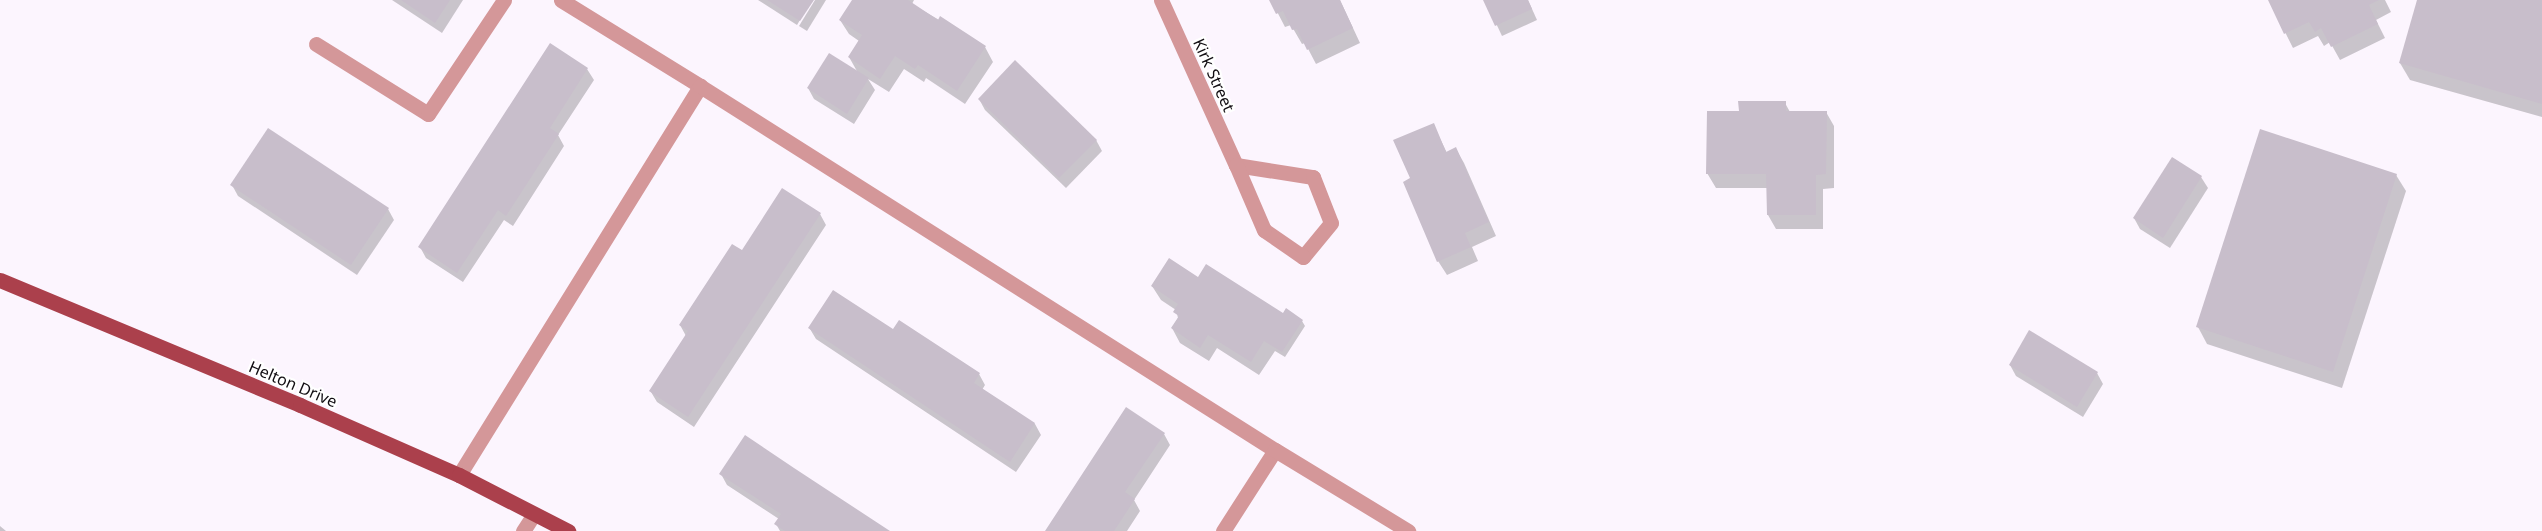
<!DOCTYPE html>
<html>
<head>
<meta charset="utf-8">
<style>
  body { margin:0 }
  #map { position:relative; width:2542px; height:531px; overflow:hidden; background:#fcf5fe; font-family:"Noto Sans",sans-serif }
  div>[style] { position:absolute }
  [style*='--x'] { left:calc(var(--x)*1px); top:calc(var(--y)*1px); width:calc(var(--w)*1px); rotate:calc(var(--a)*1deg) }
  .shadow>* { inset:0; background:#0003 }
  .building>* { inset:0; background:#c8becb }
  .lane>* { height:15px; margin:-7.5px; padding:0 7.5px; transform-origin:7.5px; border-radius:7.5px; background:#d49799 }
  .street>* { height:15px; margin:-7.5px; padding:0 7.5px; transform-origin:7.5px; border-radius:7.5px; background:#d49799 }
  .primary>* { height:15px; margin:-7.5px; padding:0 7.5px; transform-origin:7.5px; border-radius:7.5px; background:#ab404c }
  span { translate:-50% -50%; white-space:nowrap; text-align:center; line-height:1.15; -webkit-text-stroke:4.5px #fff; paint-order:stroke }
  .street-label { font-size:16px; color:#110d12 }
</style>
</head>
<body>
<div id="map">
  <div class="shadow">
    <div style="clip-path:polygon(392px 0,463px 0,442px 33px)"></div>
    <div style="clip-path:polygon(758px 0,812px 0,797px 25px)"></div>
    <div style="clip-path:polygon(815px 0,826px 0,807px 31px,799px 26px)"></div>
    <div style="clip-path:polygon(854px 0,914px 0,912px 4px,985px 47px,993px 62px,965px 104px,926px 78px,924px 82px,904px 69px,889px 92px,868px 79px,875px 90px,854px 124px,814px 99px,808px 88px,858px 73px,849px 57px,859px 41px,849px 34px,840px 20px)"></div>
    <div style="clip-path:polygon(1271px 0,1340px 0,1360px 43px,1316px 64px,1305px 43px,1302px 44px,1291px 25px,1285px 27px)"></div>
    <div style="clip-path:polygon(1485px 0,1528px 0,1537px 20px,1502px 36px)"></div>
    <div style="clip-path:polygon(2269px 0,2385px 0,2391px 12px,2376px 20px,2385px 38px,2340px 60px,2330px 42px,2324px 46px,2318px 36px,2293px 48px)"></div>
    <div style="clip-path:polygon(2419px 0,2542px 0,2542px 117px,2410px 80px,2400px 63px)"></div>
    <div style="clip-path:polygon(587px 69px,594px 80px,558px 135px,564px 146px,513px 226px,504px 220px,463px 282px,426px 258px,420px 247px)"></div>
    <div style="clip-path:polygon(979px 99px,1096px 140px,1102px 151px,1066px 188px,985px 110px)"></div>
    <div style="clip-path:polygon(1785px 103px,1790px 112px,1826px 112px,1834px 126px,1834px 188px,1823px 189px,1823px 229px,1776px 229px,1768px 215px,1768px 188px,1716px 188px,1707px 173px,1740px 112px)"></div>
    <div style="clip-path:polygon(1433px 124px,1447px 153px,1456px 149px,1464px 163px,1496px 236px,1472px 247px,1478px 261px,1447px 275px,1438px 261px,1412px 179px)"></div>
    <div style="clip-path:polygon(2173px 158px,2201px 177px,2208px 188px,2170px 248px,2140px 229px,2134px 218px)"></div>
    <div style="clip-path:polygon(2396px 175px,2406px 191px,2342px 388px,2207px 344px,2198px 327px)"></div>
    <div style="clip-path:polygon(232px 185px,388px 209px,394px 220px,357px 275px,238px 196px)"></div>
    <div style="clip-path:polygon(820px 214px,826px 225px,694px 427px,657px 402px,651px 392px,686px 336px,680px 325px,742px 252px)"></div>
    <div style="clip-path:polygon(1198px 278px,1283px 315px,1302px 321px,1305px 326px,1285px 357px,1275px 351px,1259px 375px,1217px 348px,1209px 361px,1180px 343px,1172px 328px,1178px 318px,1176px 310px,1161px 300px,1152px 286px)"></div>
    <div style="clip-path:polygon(810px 329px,893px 331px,979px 374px,985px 385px,982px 390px,1035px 424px,1041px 435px,1016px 472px,816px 339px)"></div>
    <div style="clip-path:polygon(2010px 365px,2097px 373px,2103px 384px,2083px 417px,2016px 376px)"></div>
    <div style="clip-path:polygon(1164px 434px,1170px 445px,1134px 500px,1140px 511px,1127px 531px,1047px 531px)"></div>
    <div style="clip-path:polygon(721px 474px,888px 531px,780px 531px,776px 524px,779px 519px,727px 485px)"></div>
    <div style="clip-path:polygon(0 526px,6px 531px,0 531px)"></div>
  </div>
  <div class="building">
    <div style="clip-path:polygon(401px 0,450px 0,435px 23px)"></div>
    <div style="clip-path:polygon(767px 0,814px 0,800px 21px)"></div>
    <div style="clip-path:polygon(852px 0,908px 0,938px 20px,940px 16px,986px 46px,957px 91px,918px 65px,915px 69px,895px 56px,880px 79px,848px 57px,862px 35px,839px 20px)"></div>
    <div style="clip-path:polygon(1269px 0,1340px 0,1353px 28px,1307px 50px,1297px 29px,1292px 30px,1283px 11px,1276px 14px)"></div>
    <div style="clip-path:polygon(1483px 0,1528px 0,1532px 9px,1495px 26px)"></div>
    <div style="clip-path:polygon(2268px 0,2379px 0,2369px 5px,2378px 24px,2331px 47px,2321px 28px,2315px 32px,2309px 22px,2284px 34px)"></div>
    <div style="clip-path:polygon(2417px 0,2542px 0,2542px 104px,2399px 63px)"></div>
    <div style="clip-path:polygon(550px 43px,588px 68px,550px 128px,559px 134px,506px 216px,498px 210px,457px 273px,418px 247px)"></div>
    <div style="clip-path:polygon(829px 53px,869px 78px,847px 114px,807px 88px)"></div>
    <div style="clip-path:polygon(1015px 60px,1097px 140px,1059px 178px,978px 99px)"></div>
    <div style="clip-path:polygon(1738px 101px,1786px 101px,1786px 111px,1827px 111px,1826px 174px,1816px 175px,1816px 215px,1767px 215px,1766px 174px,1706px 174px,1707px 111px,1739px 111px)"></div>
    <div style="clip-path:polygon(1434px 123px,1446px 152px,1456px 147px,1489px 222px,1465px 233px,1471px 247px,1437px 262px,1403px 182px,1410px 178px,1393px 140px)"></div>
    <div style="clip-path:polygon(268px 128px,389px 208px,351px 265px,230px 185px)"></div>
    <div style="clip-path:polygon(2260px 129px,2397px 174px,2333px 372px,2196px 327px)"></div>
    <div style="clip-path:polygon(2172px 157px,2202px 176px,2163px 238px,2133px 218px)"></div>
    <div style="clip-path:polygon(782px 188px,821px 213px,688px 417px,649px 391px,688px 331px,679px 325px,732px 244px,742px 250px)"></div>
    <div style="clip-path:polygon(1169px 258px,1198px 277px,1206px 264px,1283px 313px,1286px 308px,1303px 320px,1282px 352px,1264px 341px,1251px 362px,1208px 335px,1200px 348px,1171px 328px,1179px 316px,1173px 312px,1178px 304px,1151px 286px)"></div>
    <div style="clip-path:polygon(833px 290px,893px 329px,899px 320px,980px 373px,974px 383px,1035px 423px,1010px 462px,808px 328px)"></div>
    <div style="clip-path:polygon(2029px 330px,2098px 372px,2077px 407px,2009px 365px)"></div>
    <div style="clip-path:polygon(1126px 407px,1165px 433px,1125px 492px,1135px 499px,1114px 531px,1045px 531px)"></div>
    <div style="clip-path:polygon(745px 435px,794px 468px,890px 531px,785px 531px,774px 524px,781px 514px,719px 474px)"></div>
  </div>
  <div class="lane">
    <div style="--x:561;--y:0;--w:163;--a:31.7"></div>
    <div style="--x:316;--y:44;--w:132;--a:32"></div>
    <div style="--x:428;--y:114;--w:137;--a:-56.3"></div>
    <div style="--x:459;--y:475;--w:458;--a:-58.2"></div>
    <div style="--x:700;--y:86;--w:681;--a:32.34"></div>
    <div style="--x:523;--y:531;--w:20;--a:-57"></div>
    <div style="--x:1223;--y:531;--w:96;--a:-57.3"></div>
    <div style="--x:1275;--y:450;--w:156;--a:31.3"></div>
  </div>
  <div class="street">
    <div style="--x:1161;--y:0;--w:181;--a:65.6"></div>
    <div style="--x:1236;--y:165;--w:78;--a:8.9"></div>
    <div style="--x:1313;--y:177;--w:49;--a:68.6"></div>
    <div style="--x:1331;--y:223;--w:44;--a:129.5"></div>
    <div style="--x:1303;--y:257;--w:47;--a:-145.3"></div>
    <div style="--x:1264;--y:230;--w:71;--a:-113.3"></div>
  </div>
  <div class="primary">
    <div style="--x:0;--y:280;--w:325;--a:22.6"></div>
    <div style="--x:300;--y:405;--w:174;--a:23.8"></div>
    <div style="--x:459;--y:475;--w:123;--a:27.2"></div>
  </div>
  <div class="street-label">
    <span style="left:1214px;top:75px;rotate:66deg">Kirk Street</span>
    <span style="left:293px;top:384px;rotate:23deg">Helton Drive</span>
  </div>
</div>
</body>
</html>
